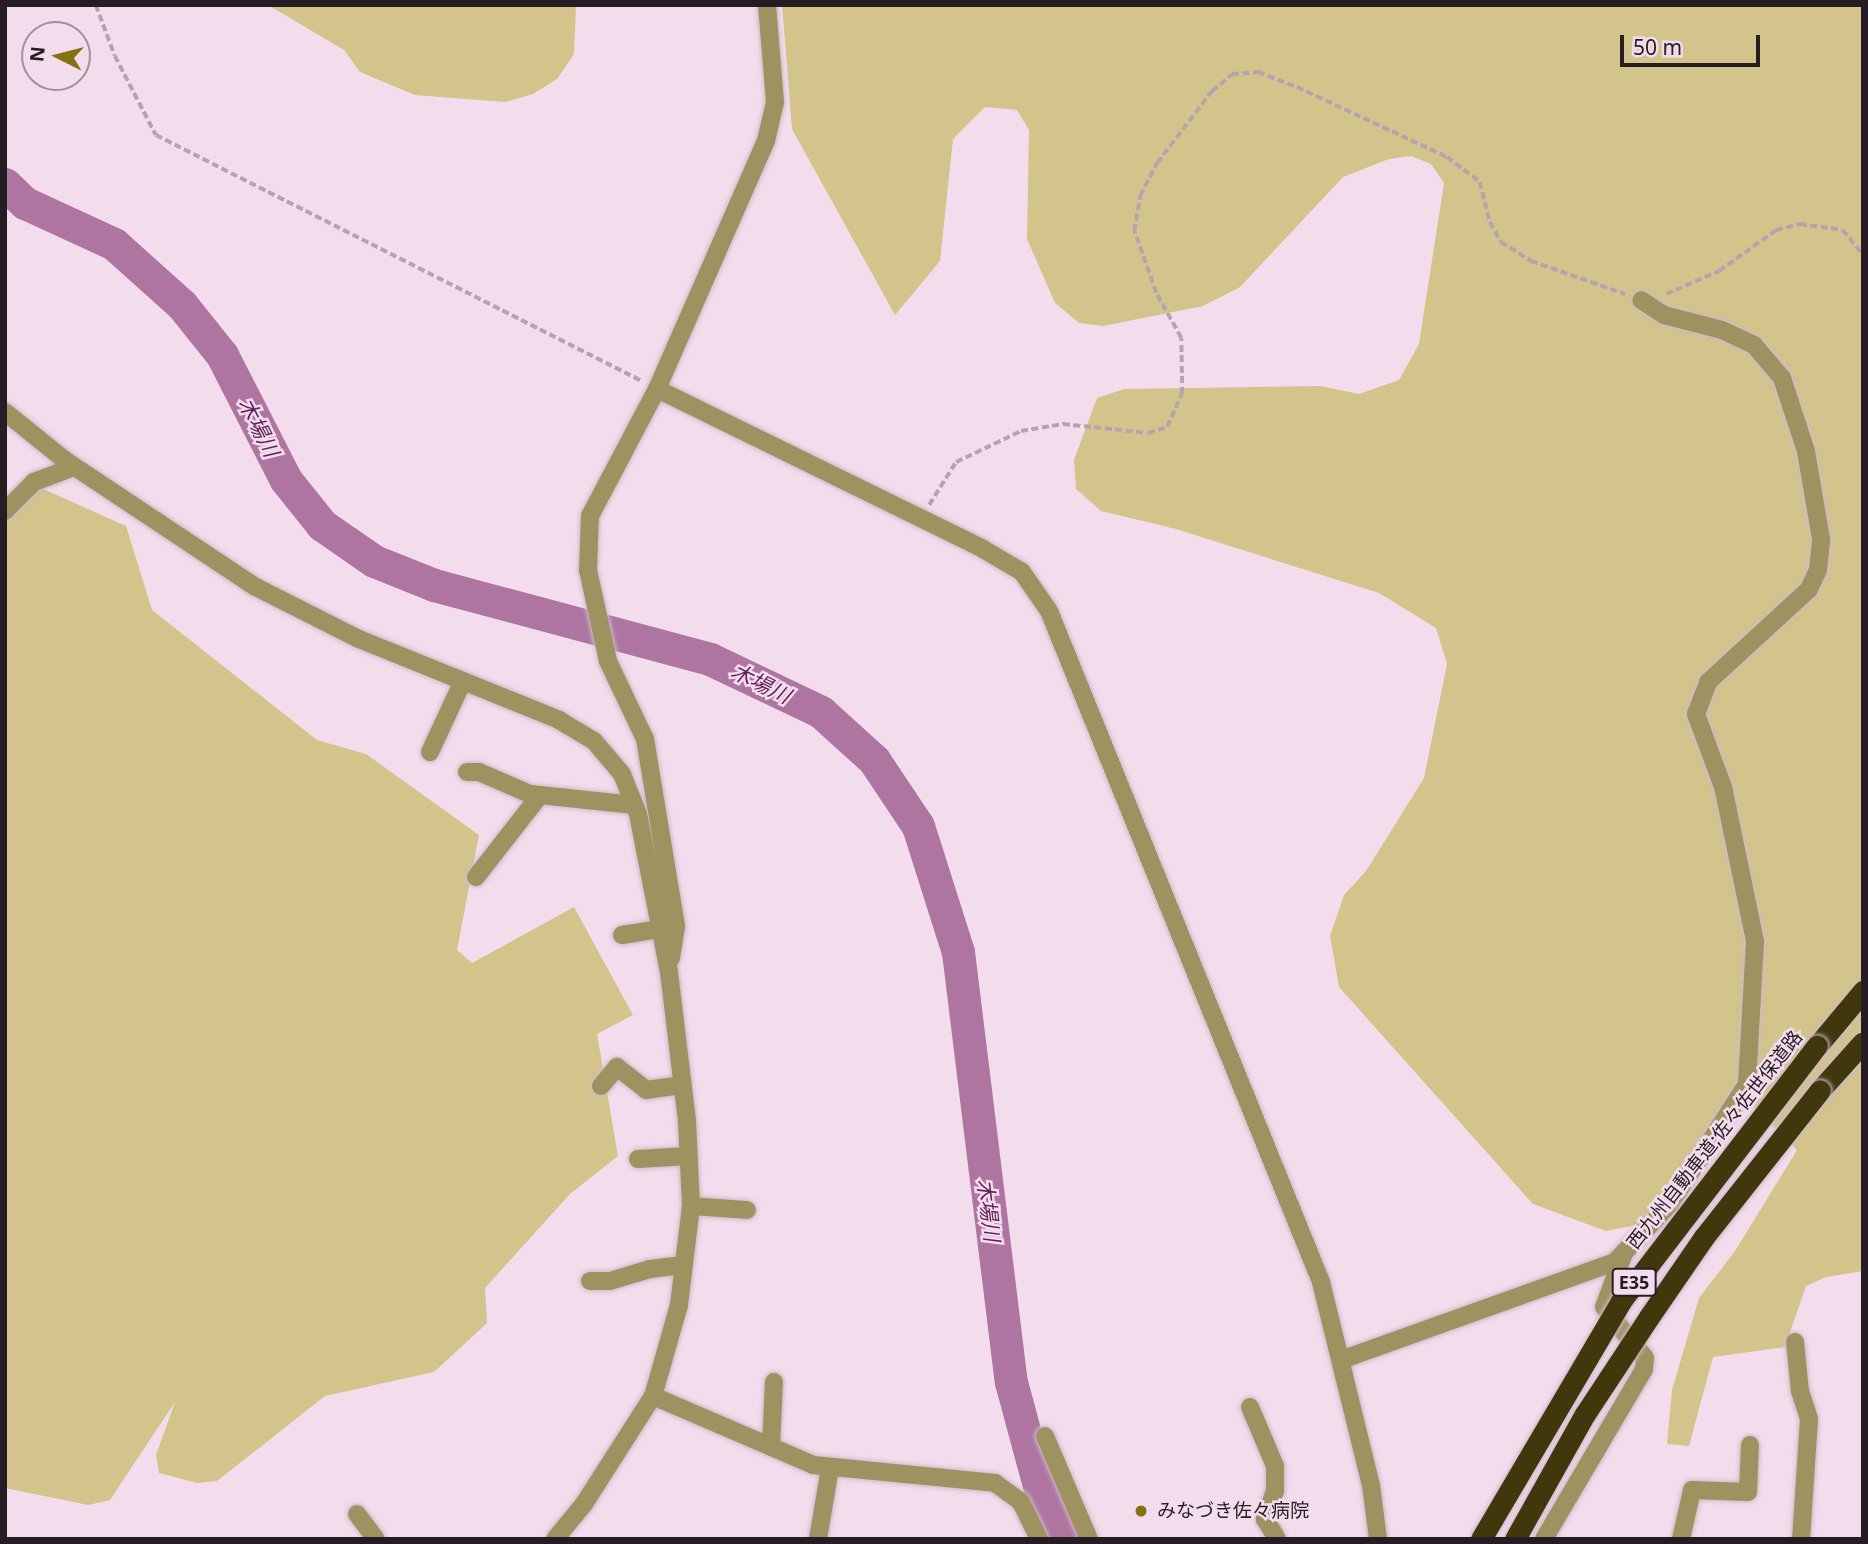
<!DOCTYPE html>
<html>
<head>
<meta charset="utf-8">
<style>
  body { margin:0 }
  #map { position:relative; width:1868px; height:1544px; overflow:hidden; background:#f3dded; font-family:"Noto Sans","Noto Sans JP",sans-serif }
  div>[style] { position:absolute }
  [style*='--x'] { left:calc(var(--x)*1px); top:calc(var(--y)*1px); width:calc(var(--w)*1px); rotate:calc(var(--a)*1deg) }
  .green>* { inset:0; background:#d2c48a }
  .river>* { height:33px; margin:-16.5px; padding:0 16.5px; transform-origin:16.5px; border-radius:16.5px; background:#ae75a0 }
  .path>* { height:3.5px; margin-top:-1.75px; transform-origin:0; background:repeating-linear-gradient(90deg,#b5a3b0 0 7px,transparent 0 10.5px) }
  .roads { filter:drop-shadow(0 0 2px #cebac9) drop-shadow(0 0 2px #cebac9) }
  .minor>* { height:18px; margin:-9px; padding:0 9px; transform-origin:9px; border-radius:9px; background:#9e9261 }
  .highway>* { height:21px; margin:-10.5px; padding:0 10.5px; transform-origin:10.5px; border-radius:10.5px; background:#41370d }
  .bridges { filter:drop-shadow(0 0 2px #cebac9) drop-shadow(0 0 2px #cebac9) }
  .highway-bridge>* { height:21px; margin:-10.5px; padding:0 10.5px; transform-origin:10.5px; border-radius:10.5px; background:#41370d }
  .dots>* { width:19px; height:19px; translate:-50% -50%; box-sizing:border-box; border:4px solid #f3dded; border-radius:50% }
  span { translate:-50% -50%; white-space:nowrap; text-align:center; line-height:1.15; -webkit-text-stroke:5px #f3dded; paint-order:stroke }
  .shield-label span { padding:2px 5px; background:#f3dded; border:2px solid; border-radius:5px; -webkit-text-stroke-width:0 }
  .shield-label { font-size:18px; color:#251d23; font-weight:700 }
  .street-label { font-size:19px; color:#251d23 }
  .poi-label { font-size:19px; color:#251d23 }
  .left { translate:0 -50%; text-align:left }
  .water-label { font-size:21px; color:#631f57; font-style:italic }
  .frame { position:absolute; inset:0; border:7px solid #251d23; pointer-events:none }
  .north { position:absolute; left:21px; top:21px; width:70px; height:70px; box-sizing:border-box; background:#f3dded; border:2px solid #a1909c; border-radius:50%; rotate:276deg; font-size:19px; font-weight:700; line-height:28px; text-align:center; color:#251d23 }
  .north::after { content:''; display:block; margin:auto; width:24px; height:32px; background:#857111; clip-path:polygon(50% 0,100% 100%,50% 72%,0 100%) }
  .scale { position:absolute; left:1620px; top:35px; width:140px; height:32px; box-sizing:border-box; border:4px solid #251d23; border-top:0; padding-left:9px; font-size:21px; line-height:24px; white-space:nowrap; color:#251d23; -webkit-text-stroke:5px #f3dded; paint-order:stroke }
</style>
</head>
<body>
<div id="map">
  <div class="green">
    <div style="clip-path:polygon(268px 5px,576px 5px,574px 54px,557px 79px,533px 94px,505px 102px,415px 95px,360px 72px,344px 50px)"></div>
    <div style="clip-path:polygon(782px 5px,1863px 5px,1863px 1271px,1826px 1277px,1806px 1286px,1785px 1347px,1713px 1357px,1689px 1446px,1667px 1444px,1672px 1390px,1699px 1298px,1735px 1251px,1797px 1150px,1739px 1092px,1647px 1223px,1606px 1231px,1533px 1204px,1339px 987px,1330px 936px,1344px 895px,1366px 871px,1424px 778px,1447px 664px,1436px 628px,1379px 593px,1176px 529px,1101px 511px,1076px 489px,1074px 460px,1097px 398px,1124px 389px,1320px 386px,1359px 394px,1399px 380px,1419px 344px,1444px 183px,1431px 164px,1411px 156px,1389px 159px,1343px 177px,1240px 287px,1203px 306px,1103px 326px,1079px 323px,1055px 303px,1027px 239px,1029px 130px,1017px 110px,985px 107px,953px 139px,940px 261px,895px 315px,792px 129px)"></div>
    <div style="clip-path:polygon(41px 488px,126px 526px,152px 610px,317px 740px,366px 754px,479px 835px,457px 950px,472px 963px,574px 907px,633px 1015px,597px 1034px,618px 1156px,570px 1194px,485px 1288px,487px 1323px,434px 1372px,325px 1396px,217px 1481px,197px 1483px,159px 1473px,156px 1455px,175px 1402px,110px 1500px,88px 1505px,5px 1488px,5px 519px)"></div>
  </div>
  <div class="river">
    <div style="--x:5;--y:184;--w:28;--a:44"></div>
    <div style="--x:25;--y:203;--w:98;--a:24.7"></div>
    <div style="--x:114;--y:244;--w:91;--a:41.9"></div>
    <div style="--x:182;--y:305;--w:64;--a:51.3"></div>
    <div style="--x:222;--y:355;--w:140;--a:62.9"></div>
    <div style="--x:286;--y:480;--w:58;--a:51.3"></div>
    <div style="--x:322;--y:525;--w:63;--a:34.7"></div>
    <div style="--x:374;--y:561;--w:65;--a:21.8"></div>
    <div style="--x:434;--y:585;--w:286;--a:15"></div>
    <div style="--x:710;--y:659;--w:123;--a:25.5"></div>
    <div style="--x:821;--y:712;--w:72;--a:42.2"></div>
    <div style="--x:874;--y:760;--w:79;--a:56.3"></div>
    <div style="--x:918;--y:826;--w:132;--a:72.4"></div>
    <div style="--x:958;--y:952;--w:433;--a:83"></div>
    <div style="--x:1011;--y:1382;--w:115;--a:74.9"></div>
    <div style="--x:1041;--y:1493;--w:52;--a:62.4"></div>
  </div>
  <div class="path">
    <div style="--x:96;--y:5;--w:54;--a:69.6"></div>
    <div style="--x:115;--y:56;--w:89;--a:62.6"></div>
    <div style="--x:156;--y:135;--w:545;--a:26.85"></div>
    <div style="--x:1666;--y:294;--w:58;--a:-23.5"></div>
    <div style="--x:1719;--y:271;--w:70;--a:-35.7"></div>
    <div style="--x:1776;--y:230;--w:25;--a:-14"></div>
    <div style="--x:1800;--y:224;--w:43;--a:7.9"></div>
    <div style="--x:1843;--y:230;--w:32;--a:51"></div>
    <div style="--x:929;--y:505;--w:51;--a:-57.9"></div>
    <div style="--x:956;--y:462;--w:72;--a:-25.5"></div>
    <div style="--x:1021;--y:431;--w:43;--a:-9.5"></div>
    <div style="--x:1063;--y:424;--w:85;--a:6"></div>
    <div style="--x:1148;--y:433;--w:20;--a:-18"></div>
    <div style="--x:1167;--y:427;--w:36;--a:-66"></div>
    <div style="--x:1182;--y:394;--w:56;--a:-91"></div>
    <div style="--x:1181;--y:338;--w:51;--a:-119.1"></div>
    <div style="--x:1156;--y:293;--w:66;--a:-109.5"></div>
    <div style="--x:1134;--y:231;--w:36;--a:-80"></div>
    <div style="--x:1140;--y:196;--w:37;--a:-63"></div>
    <div style="--x:1157;--y:163;--w:91;--a:-52.6"></div>
    <div style="--x:1212;--y:91;--w:26;--a:-40"></div>
    <div style="--x:1232;--y:74;--w:26;--a:-4"></div>
    <div style="--x:1258;--y:72;--w:42;--a:21"></div>
    <div style="--x:1297;--y:87;--w:166;--a:25"></div>
    <div style="--x:1447;--y:157;--w:41;--a:37.1"></div>
    <div style="--x:1480;--y:182;--w:41;--a:76"></div>
    <div style="--x:1490;--y:222;--w:23;--a:61"></div>
    <div style="--x:1501;--y:242;--w:36;--a:32"></div>
    <div style="--x:1531;--y:261;--w:100;--a:19.3"></div>
  </div>
  <div class="roads">
    <div class="minor">
      <div style="--x:657;--y:389;--w:363;--a:26.1"></div>
      <div style="--x:983;--y:549;--w:45;--a:30.5"></div>
      <div style="--x:1022;--y:572;--w:47;--a:55.3"></div>
      <div style="--x:1049;--y:611;--w:724;--a:67.93"></div>
      <div style="--x:1321;--y:1282;--w:209;--a:76.2"></div>
      <div style="--x:1371;--y:1485;--w:54;--a:82.6"></div>
      <div style="--x:5;--y:412;--w:78;--a:38.8"></div>
      <div style="--x:66;--y:461;--w:228;--a:33.6"></div>
      <div style="--x:256;--y:587;--w:115;--a:26.8"></div>
      <div style="--x:359;--y:639;--w:216;--a:22"></div>
      <div style="--x:559;--y:720;--w:41;--a:31"></div>
      <div style="--x:594;--y:741;--w:43;--a:49.7"></div>
      <div style="--x:622;--y:774;--w:43;--a:68.2"></div>
      <div style="--x:638;--y:814;--w:161;--a:78.9"></div>
      <div style="--x:669;--y:972;--w:150;--a:83.1"></div>
      <div style="--x:687;--y:1121;--w:85;--a:87.3"></div>
      <div style="--x:691;--y:1206;--w:100;--a:96.9"></div>
      <div style="--x:679;--y:1305;--w:95;--a:105.9"></div>
      <div style="--x:653;--y:1396;--w:128;--a:122.6"></div>
      <div style="--x:584;--y:1504;--w:45;--a:129.6"></div>
      <div style="--x:5;--y:511;--w:41;--a:-45"></div>
      <div style="--x:34;--y:482;--w:43;--a:-20.6"></div>
      <div style="--x:430;--y:752;--w:78;--a:-65.1"></div>
      <div style="--x:467;--y:772;--w:12;--a:0"></div>
      <div style="--x:479;--y:772;--w:56;--a:23.3"></div>
      <div style="--x:530;--y:794;--w:105;--a:6"></div>
      <div style="--x:476;--y:877;--w:104;--a:-52"></div>
      <div style="--x:622;--y:935;--w:39;--a:-9"></div>
      <div style="--x:671;--y:958;--w:32;--a:-81"></div>
      <div style="--x:676;--y:926;--w:190;--a:-99.4"></div>
      <div style="--x:645;--y:739;--w:86;--a:-115.4"></div>
      <div style="--x:608;--y:661;--w:93;--a:-102.4"></div>
      <div style="--x:588;--y:570;--w:54;--a:-87.9"></div>
      <div style="--x:590;--y:516;--w:144;--a:-62.2"></div>
      <div style="--x:657;--y:389;--w:271;--a:-66.3"></div>
      <div style="--x:766;--y:141;--w:40;--a:-77"></div>
      <div style="--x:775;--y:102;--w:97;--a:-94.7"></div>
      <div style="--x:601;--y:1086;--w:25;--a:-50"></div>
      <div style="--x:617;--y:1067;--w:37;--a:38"></div>
      <div style="--x:646;--y:1090;--w:37;--a:-8"></div>
      <div style="--x:638;--y:1159;--w:50;--a:-3.4"></div>
      <div style="--x:691;--y:1206;--w:56;--a:4.1"></div>
      <div style="--x:590;--y:1281;--w:20;--a:0"></div>
      <div style="--x:610;--y:1281;--w:42;--a:-16.7"></div>
      <div style="--x:650;--y:1269;--w:34;--a:-7"></div>
      <div style="--x:1795;--y:1342;--w:49;--a:84.2"></div>
      <div style="--x:1800;--y:1391;--w:29;--a:72"></div>
      <div style="--x:1809;--y:1419;--w:120;--a:93.8"></div>
      <div style="--x:1341;--y:1360;--w:291;--a:-19.7"></div>
      <div style="--x:1615;--y:1262;--w:80;--a:-46.5"></div>
      <div style="--x:1670;--y:1204;--w:143;--a:-57.3"></div>
      <div style="--x:1747;--y:1084;--w:143;--a:-86.8"></div>
      <div style="--x:1755;--y:941;--w:157;--a:-101.7"></div>
      <div style="--x:1723;--y:787;--w:78;--a:-110.3"></div>
      <div style="--x:1696;--y:714;--w:34;--a:-69"></div>
      <div style="--x:1708;--y:682;--w:137;--a:-42.6"></div>
      <div style="--x:1809;--y:589;--w:21;--a:-65"></div>
      <div style="--x:1818;--y:570;--w:31;--a:-84"></div>
      <div style="--x:1821;--y:539;--w:89;--a:-99.7"></div>
      <div style="--x:1806;--y:451;--w:77;--a:-108.2"></div>
      <div style="--x:1782;--y:378;--w:43;--a:-130.3"></div>
      <div style="--x:1754;--y:345;--w:35;--a:-155"></div>
      <div style="--x:1722;--y:330;--w:60;--a:-165.5"></div>
      <div style="--x:1664;--y:315;--w:27;--a:-147"></div>
      <div style="--x:653;--y:1396;--w:174;--a:23.3"></div>
      <div style="--x:813;--y:1465;--w:183;--a:5.6"></div>
      <div style="--x:995;--y:1483;--w:32;--a:36"></div>
      <div style="--x:1021;--y:1502;--w:41;--a:64.1"></div>
      <div style="--x:1250;--y:1407;--w:64;--a:67"></div>
      <div style="--x:1275;--y:1466;--w:25;--a:90"></div>
      <div style="--x:1275;--y:1491;--w:30;--a:110"></div>
      <div style="--x:1265;--y:1519;--w:23;--a:59"></div>
      <div style="--x:1045;--y:1436;--w:112;--a:66.9"></div>
      <div style="--x:771;--y:1447;--w:65;--a:-87.4"></div>
      <div style="--x:357;--y:1514;--w:31;--a:53"></div>
      <div style="--x:818;--y:1539;--w:72;--a:-80.4"></div>
      <div style="--x:1544;--y:1539;--w:197;--a:-59.5"></div>
      <div style="--x:1644;--y:1369;--w:11;--a:-85"></div>
      <div style="--x:1645;--y:1358;--w:65;--a:-128.8"></div>
      <div style="--x:1604;--y:1307;--w:58;--a:-69.7"></div>
      <div style="--x:1681;--y:1539;--w:50;--a:-77.3"></div>
      <div style="--x:1692;--y:1490;--w:56;--a:2"></div>
      <div style="--x:1748;--y:1492;--w:47;--a:-87.6"></div>
    </div>
    <div class="highway">
      <div style="--x:1817;--y:1046;--w:72;--a:-50.1"></div>
      <div style="--x:1820;--y:1090;--w:64;--a:-48.1"></div>
    </div>
  </div>
  <div class="bridges">
    <div class="highway-bridge">
      <div style="--x:1481;--y:1539;--w:276;--a:-59.5"></div>
      <div style="--x:1621;--y:1301;--w:322;--a:-52.5"></div>
      <div style="--x:1515;--y:1539;--w:143;--a:-60.8"></div>
      <div style="--x:1585;--y:1414;--w:116;--a:-56.6"></div>
      <div style="--x:1649;--y:1317;--w:97;--a:-55.5"></div>
      <div style="--x:1704;--y:1237;--w:187;--a:-51.7"></div>
    </div>
  </div>
  <div class="dots">
    <div style="left:1141px;top:1511px;background:#857111"></div>
  </div>
  <div class="shield-label">
    <span style="left:1634px;top:1282px">E35</span>
  </div>
  <div class="street-label">
    <span style="left:1715px;top:1140px;rotate:-52deg">西九州自動車道;佐々佐世保道路</span>
  </div>
  <div class="poi-label">
    <span class="left" style="left:1157px;top:1511px">みなづき佐々病院</span>
  </div>
  <div class="water-label">
    <span style="left:259px;top:427px;rotate:63deg">木場川</span>
    <span style="left:761px;top:683px;rotate:26deg">木場川</span>
    <span style="left:989px;top:1210px;rotate:83deg">木場川</span>
  </div>
  <div class="frame"></div>
  <div class="north">N</div>
  <div class="scale">50 m</div>
</div>
</body>
</html>
